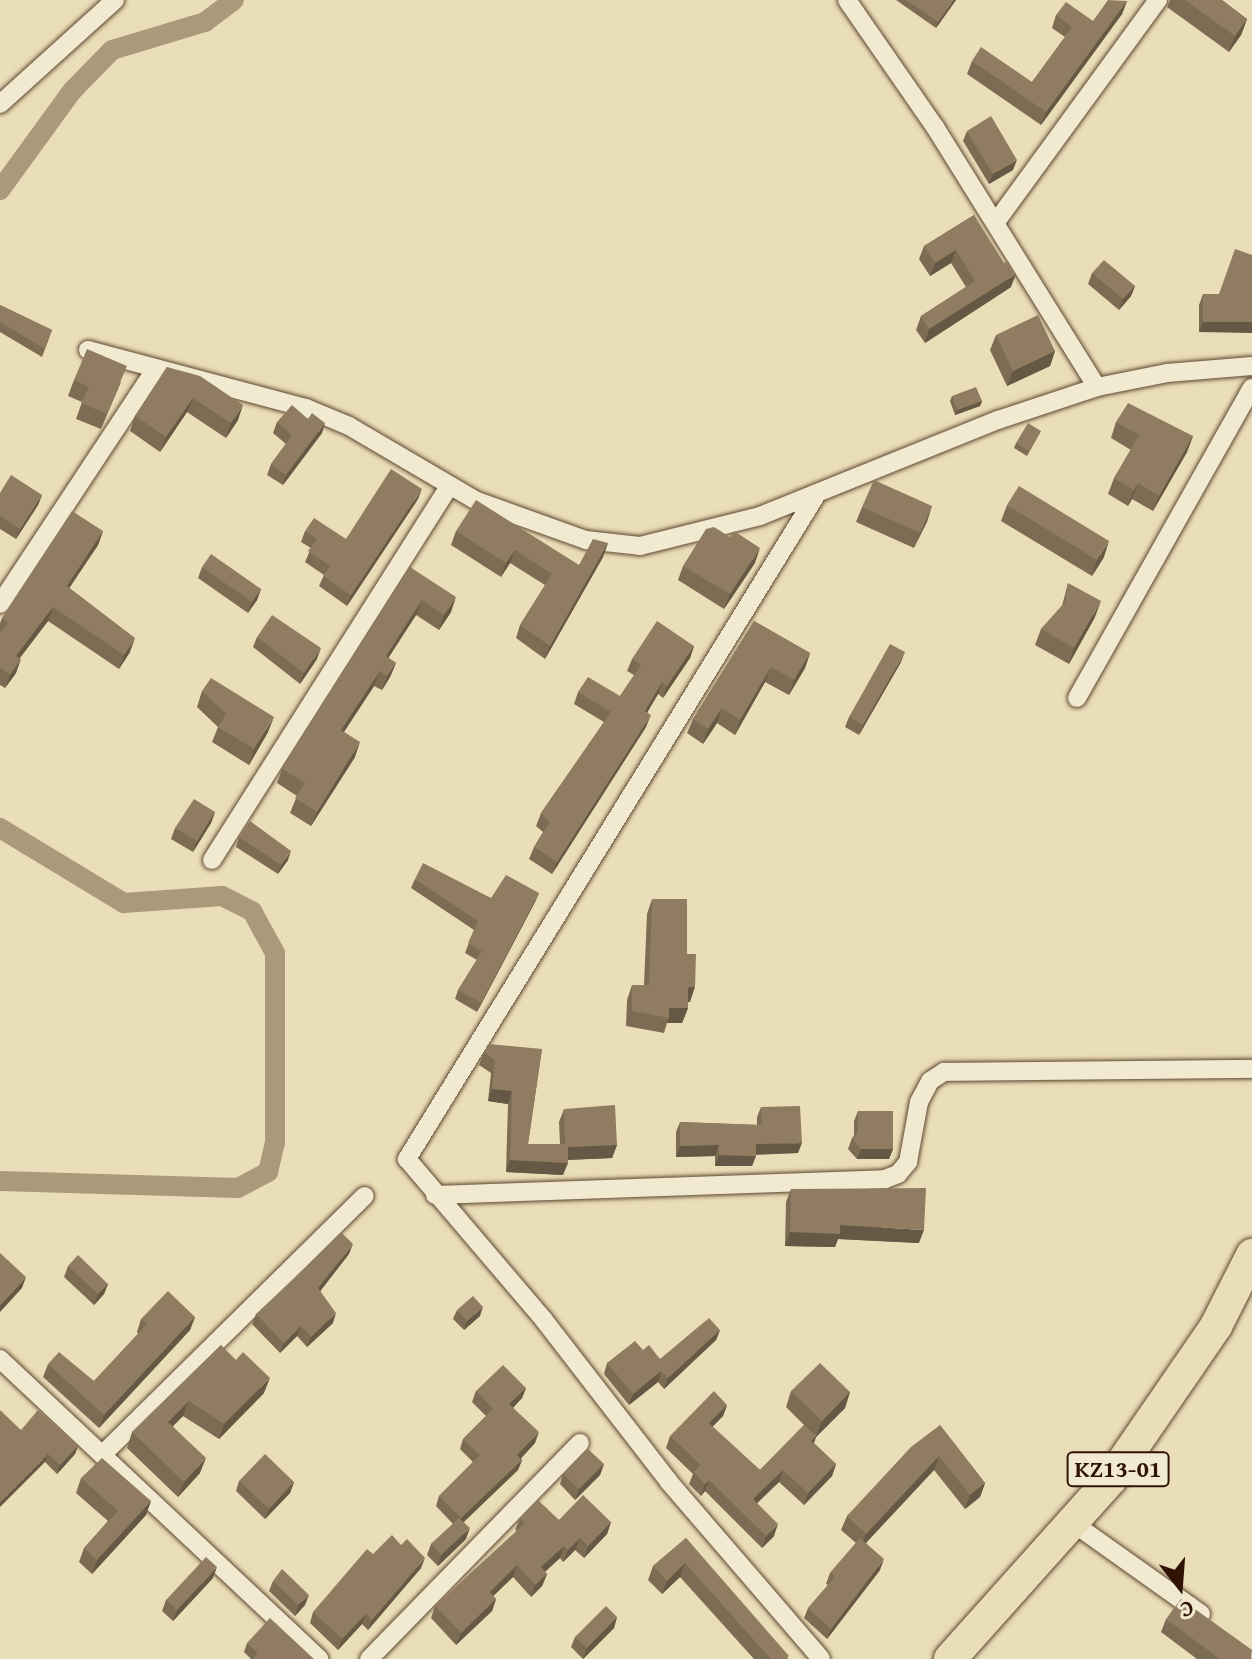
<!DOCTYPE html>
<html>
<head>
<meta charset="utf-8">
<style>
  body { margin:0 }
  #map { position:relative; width:1252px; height:1659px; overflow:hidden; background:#eadeb8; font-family:"Gentium Book Plus",serif }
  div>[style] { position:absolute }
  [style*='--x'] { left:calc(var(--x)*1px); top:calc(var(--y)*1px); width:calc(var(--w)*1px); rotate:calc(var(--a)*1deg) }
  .canal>* { height:20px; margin:-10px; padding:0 10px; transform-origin:10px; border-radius:10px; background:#aa997a }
  .roads { filter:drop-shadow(0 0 2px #5e4630) drop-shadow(0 0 2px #5e4630) }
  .street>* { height:18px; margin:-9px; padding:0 9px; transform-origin:9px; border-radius:9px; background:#f1ead1 }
  .highway>* { height:32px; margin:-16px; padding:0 16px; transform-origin:16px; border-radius:16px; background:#eadeb8 }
  .wall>* { inset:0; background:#7c6c53 }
  .shaded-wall>* { inset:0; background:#655844 }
  .building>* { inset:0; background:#907d61 }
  span { translate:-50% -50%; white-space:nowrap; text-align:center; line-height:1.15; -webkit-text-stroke:8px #f1ead1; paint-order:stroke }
  .shield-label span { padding:2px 6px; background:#f1ead1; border:2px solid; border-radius:6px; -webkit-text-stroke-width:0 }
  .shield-label { font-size:24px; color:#2f1403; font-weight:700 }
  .north { position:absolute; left:1140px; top:1547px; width:80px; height:80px; -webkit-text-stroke:6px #f1ead1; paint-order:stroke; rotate:163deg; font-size:22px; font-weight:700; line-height:32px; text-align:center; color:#2f1403 }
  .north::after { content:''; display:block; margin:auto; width:28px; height:36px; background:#2f1403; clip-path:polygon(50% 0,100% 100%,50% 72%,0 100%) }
</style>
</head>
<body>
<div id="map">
  <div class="canal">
    <div style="--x:0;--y:190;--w:122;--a:-54"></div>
    <div style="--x:72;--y:91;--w:57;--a:-45.7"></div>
    <div style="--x:112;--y:50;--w:97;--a:-16.8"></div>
    <div style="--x:205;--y:22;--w:36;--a:-37"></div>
    <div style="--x:0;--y:828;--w:145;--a:31.2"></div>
    <div style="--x:124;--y:903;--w:98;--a:-4.1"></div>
    <div style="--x:222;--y:896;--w:34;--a:27"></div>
    <div style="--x:252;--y:911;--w:48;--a:61.3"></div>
    <div style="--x:275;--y:953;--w:189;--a:90"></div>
    <div style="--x:275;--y:1142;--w:31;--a:103"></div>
    <div style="--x:268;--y:1172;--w:34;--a:152"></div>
    <div style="--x:238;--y:1188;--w:238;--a:-178.3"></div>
  </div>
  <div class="roads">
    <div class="street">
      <div style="--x:847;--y:0;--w:155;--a:55.3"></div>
      <div style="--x:935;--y:127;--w:306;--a:58.1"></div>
      <div style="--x:0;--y:104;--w:155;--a:-42.1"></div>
      <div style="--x:996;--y:222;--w:275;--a:-53.9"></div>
      <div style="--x:88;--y:350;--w:226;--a:14.9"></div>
      <div style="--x:306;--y:408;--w:47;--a:22.7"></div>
      <div style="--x:349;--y:426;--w:148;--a:30.4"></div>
      <div style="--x:477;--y:501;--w:116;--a:19.7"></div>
      <div style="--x:586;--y:540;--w:54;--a:6.3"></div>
      <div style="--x:640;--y:546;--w:124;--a:-14"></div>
      <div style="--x:760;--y:516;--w:257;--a:-22"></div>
      <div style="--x:998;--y:420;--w:104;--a:-18.4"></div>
      <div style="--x:1097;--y:387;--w:71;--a:-11.3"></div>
      <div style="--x:1167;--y:373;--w:85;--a:-4.7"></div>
      <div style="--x:815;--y:497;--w:778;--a:121.65"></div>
      <div style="--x:407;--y:1159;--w:211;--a:49.6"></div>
      <div style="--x:544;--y:1320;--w:205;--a:52.3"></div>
      <div style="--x:669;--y:1482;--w:233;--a:49.3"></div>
      <div style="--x:0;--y:604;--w:279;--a:-56.5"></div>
      <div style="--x:1077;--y:698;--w:356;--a:-60.6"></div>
      <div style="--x:212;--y:860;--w:443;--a:-57.6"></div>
      <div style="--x:435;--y:1195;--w:450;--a:-2"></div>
      <div style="--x:885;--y:1179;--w:14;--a:-21"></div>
      <div style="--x:898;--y:1174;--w:16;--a:-50"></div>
      <div style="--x:908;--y:1162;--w:61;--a:-79.6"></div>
      <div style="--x:919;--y:1102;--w:24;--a:-62"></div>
      <div style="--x:930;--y:1081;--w:17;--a:-33"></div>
      <div style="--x:944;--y:1072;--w:308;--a:-0.6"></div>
      <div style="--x:0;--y:1359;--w:438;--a:43.2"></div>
      <div style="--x:104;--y:1453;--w:366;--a:-44.6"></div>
      <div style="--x:1073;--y:1523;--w:157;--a:35.4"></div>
      <div style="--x:369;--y:1659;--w:302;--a:-45.7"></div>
    </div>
    <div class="highway">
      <div style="--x:950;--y:1659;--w:241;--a:-48.2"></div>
      <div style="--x:1111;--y:1479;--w:186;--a:-55.5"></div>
      <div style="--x:1216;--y:1326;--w:80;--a:-63.1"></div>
    </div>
  </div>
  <div class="wall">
    <div style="clip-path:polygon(896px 0,956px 0,936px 28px)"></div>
    <div style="clip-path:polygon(1170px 0,1222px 0,1247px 19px,1241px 35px,1229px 52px,1167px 7px)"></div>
    <div style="clip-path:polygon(1127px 1px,1122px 14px,1041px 125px,967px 74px,972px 61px,1032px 82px,1065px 37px,1052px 28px,1056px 15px,1093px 21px)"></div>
    <div style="clip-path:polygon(967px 131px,1013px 170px,989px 184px,963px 141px)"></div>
    <div style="clip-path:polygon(974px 215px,1011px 287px,925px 343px,916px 330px,921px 316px,966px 287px,951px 263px,930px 276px,919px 259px,924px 246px)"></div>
    <div style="clip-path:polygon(1252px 255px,1199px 332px,1199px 305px,1203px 294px,1219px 294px)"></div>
    <div style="clip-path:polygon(1092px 273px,1135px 286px,1131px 296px,1119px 310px,1088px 284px)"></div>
    <div style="clip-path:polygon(0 305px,52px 330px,42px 357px,0 332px)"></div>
    <div style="clip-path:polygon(996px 335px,1055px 351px,1050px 366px,1007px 386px,990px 350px)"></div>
    <div style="clip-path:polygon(167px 367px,238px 420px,226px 438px,187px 412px,160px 452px,130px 431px,135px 416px)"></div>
    <div style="clip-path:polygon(74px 380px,121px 382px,101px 429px,76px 419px,82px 402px,68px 396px)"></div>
    <div style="clip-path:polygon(952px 396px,982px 401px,980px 406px,955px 415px,950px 401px)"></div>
    <div style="clip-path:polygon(277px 422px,322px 433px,283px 485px,267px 475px,271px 464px,286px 444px,273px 433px)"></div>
    <div style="clip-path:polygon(1116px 422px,1193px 436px,1187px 452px,1153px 511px,1132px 499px,1128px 506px,1108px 494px,1114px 478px,1131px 450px,1111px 438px)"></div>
    <div style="clip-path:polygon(1041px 431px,1027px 456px,1014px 448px,1016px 443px)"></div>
    <div style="clip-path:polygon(0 493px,42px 495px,38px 505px,16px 539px,0 529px)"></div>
    <div style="clip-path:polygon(418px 499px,347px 606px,319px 586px,324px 575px,305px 562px,311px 548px,301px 542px,305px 531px,346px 539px)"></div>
    <div style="clip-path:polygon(1007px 505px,1104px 557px,1092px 576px,1001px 521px)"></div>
    <div style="clip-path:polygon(932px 506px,914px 548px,856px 522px,862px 507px)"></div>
    <div style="clip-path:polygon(103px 531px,98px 545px,69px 588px,130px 652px,119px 669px,48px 621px,20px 658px,16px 673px,5px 688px,0 685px,0 623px,2px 618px)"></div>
    <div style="clip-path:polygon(456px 531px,579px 565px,608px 543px,603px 557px,545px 659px,516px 638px,520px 625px,545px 585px,510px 563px,501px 577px,451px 545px)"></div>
    <div style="clip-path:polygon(730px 537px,755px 563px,724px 609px,678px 580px,683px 566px)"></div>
    <div style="clip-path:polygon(202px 567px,261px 589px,257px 600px,248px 613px,198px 578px)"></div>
    <div style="clip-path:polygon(410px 567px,451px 612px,439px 630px,416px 615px,388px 658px,396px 663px,390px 677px,382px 690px,374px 686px,344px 732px,355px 757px,311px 826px,290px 813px,297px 796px,277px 783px,282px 769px)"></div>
    <div style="clip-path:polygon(1068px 583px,1095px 617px,1069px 664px,1035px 645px,1041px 629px,1062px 606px)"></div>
    <div style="clip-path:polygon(754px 621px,810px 653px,805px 668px,789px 695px,765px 682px,735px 735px,717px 723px,703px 744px,687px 733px,693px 719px)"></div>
    <div style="clip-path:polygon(257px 637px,317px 659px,300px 684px,253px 647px)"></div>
    <div style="clip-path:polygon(694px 646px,690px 658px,663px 698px,658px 694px,647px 713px,646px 727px,552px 874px,529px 859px,534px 847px,543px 832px,536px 826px,541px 813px,604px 722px,574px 704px,578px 692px,620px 696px,634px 675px,627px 671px,632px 659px)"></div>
    <div style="clip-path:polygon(901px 662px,859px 735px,845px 727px,849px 717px)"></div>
    <div style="clip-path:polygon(202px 691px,268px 732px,249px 765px,212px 742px,218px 727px,197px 707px)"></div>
    <div style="clip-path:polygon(215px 812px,211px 823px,193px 852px,171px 839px,175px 828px)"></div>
    <div style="clip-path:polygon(239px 837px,288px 860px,278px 874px,236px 847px)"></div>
    <div style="clip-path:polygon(415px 879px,491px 898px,539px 893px,535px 902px,477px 1012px,455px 999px,458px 990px,477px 960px,465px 953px,474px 930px,411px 888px)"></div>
    <div style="clip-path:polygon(652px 899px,687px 954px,690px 1002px,688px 1002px,688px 1008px,682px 1023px,667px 1023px,664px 1033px,626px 1026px,627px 1000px,632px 985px,644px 985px,647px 914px)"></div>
    <div style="clip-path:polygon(542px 1049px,528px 1144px,560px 1144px,559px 1122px,564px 1109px,617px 1145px,612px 1158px,568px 1160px,563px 1175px,506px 1172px,508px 1104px,488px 1101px,491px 1073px,479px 1065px,484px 1052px)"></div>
    <div style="clip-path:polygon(761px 1107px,798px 1153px,756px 1154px,752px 1166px,715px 1166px,715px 1156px,676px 1157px,676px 1132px,680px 1122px,757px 1125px,757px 1117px)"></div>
    <div style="clip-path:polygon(858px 1111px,893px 1149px,889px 1159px,857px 1159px,848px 1149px,852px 1138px,854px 1136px,854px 1121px)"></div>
    <div style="clip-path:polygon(791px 1189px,919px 1243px,838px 1239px,835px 1247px,785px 1246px,786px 1202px)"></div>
    <div style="clip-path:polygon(349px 1254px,320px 1290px,333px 1323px,307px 1347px,297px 1336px,280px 1353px,252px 1324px,256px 1314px)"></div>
    <div style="clip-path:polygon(68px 1266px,108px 1284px,104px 1294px,94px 1305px,64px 1277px)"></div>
    <div style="clip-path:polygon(457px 1310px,480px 1316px,464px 1330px,453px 1319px)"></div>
    <div style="clip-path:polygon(195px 1317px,190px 1330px,99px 1428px,43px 1377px,48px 1364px,94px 1381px,138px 1334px,137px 1332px,141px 1319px)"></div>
    <div style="clip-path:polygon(720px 1330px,716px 1340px,664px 1389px,658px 1382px,629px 1405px,604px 1374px,607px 1363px,643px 1350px,660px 1359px)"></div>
    <div style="clip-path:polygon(221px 1345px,264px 1393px,219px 1439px,183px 1416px,173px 1426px,200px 1473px,178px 1497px,127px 1448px,132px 1432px)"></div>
    <div style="clip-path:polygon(526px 1388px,522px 1398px,513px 1408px,535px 1443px,521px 1458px,522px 1460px,518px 1470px,464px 1522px,466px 1539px,438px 1566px,427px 1555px,431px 1544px,453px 1524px,436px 1506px,439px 1496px,473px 1462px,460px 1449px,463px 1439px,486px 1416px,472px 1402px,476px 1391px)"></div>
    <div style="clip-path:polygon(791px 1391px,850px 1392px,845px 1408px,816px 1437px,814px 1443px,836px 1464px,832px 1476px,804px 1505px,779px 1482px,757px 1503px,774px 1536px,762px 1548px,705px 1491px,701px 1496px,689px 1484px,693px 1474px,666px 1448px,670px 1436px,727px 1405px,723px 1416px,712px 1427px,760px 1470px,804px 1425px,786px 1407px)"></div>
    <div style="clip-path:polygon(940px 1425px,985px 1483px,980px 1497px,965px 1509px,934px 1470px,866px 1543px,880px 1570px,827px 1639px,804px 1618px,808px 1608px,828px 1585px,826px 1584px,830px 1573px,856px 1543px,841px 1530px,847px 1516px)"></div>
    <div style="clip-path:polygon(21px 1430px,78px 1446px,75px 1454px,57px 1474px,45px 1462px)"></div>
    <div style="clip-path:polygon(604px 1464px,600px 1475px,575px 1500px,560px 1484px,563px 1474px)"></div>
    <div style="clip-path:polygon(81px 1478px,151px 1501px,146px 1515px,92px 1574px,79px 1562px,84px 1548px,108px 1521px,76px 1493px)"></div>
    <div style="clip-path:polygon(239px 1481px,294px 1482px,290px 1493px,265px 1519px,236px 1491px)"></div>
    <div style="clip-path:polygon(520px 1518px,611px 1522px,607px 1534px,584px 1558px,575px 1550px,563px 1562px,560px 1558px,545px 1572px,547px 1574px,542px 1586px,531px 1597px,513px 1577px,493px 1596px,496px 1599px,492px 1611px,456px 1645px,431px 1618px,435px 1606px,517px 1531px,515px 1530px)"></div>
    <div style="clip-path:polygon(686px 1538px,788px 1659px,754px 1659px,680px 1577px,662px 1594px,648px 1580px,653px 1566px)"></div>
    <div style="clip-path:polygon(373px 1554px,421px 1568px,368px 1630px,362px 1624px,338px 1650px,310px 1623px,313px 1612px)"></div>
    <div style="clip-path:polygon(213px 1578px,173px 1621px,162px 1611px,166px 1600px)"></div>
    <div style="clip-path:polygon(273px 1581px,305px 1605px,295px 1616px,269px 1591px)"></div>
    <div style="clip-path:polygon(617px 1617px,614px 1628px,583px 1659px,571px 1647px,575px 1637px)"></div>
    <div style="clip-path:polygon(1166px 1619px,1252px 1659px,1197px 1659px,1161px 1632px)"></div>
    <div style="clip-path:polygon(247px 1643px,314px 1659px,251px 1659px,244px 1652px)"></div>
  </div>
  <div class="shaded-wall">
    <div style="clip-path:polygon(954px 0,956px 0,936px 28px,938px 22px)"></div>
    <div style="clip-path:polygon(1127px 1px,1122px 14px,1041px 125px,1046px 112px)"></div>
    <div style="clip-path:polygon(1247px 19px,1241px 35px,1229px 52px,1235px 36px)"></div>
    <div style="clip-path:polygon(1017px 160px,1013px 170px,989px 184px,993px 174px)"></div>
    <div style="clip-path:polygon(956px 250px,951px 263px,930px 276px,935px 263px)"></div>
    <div style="clip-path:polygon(1016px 274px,1011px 287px,925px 343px,929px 329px)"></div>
    <div style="clip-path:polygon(1135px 286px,1131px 296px,1119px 310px,1123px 299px)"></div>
    <div style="clip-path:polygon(1203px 322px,1252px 322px,1252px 333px,1199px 332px)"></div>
    <div style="clip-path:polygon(1055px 351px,1050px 366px,1007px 386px,1013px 371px)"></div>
    <div style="clip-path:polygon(193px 398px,187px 412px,160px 452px,166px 437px)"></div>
    <div style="clip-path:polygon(982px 401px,980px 406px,955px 415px,957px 410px)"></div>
    <div style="clip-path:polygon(243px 405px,238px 420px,226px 438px,231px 423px)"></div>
    <div style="clip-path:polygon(325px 423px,322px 433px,283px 485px,286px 475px)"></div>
    <div style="clip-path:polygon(1193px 436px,1187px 452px,1153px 511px,1159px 496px)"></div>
    <div style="clip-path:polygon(1138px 483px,1132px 499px,1128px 506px,1134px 490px)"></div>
    <div style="clip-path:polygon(422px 489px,418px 499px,347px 606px,351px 595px)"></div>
    <div style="clip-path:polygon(42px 495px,38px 505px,16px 539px,20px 529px)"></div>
    <div style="clip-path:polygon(932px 506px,927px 522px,914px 548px,920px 533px)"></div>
    <div style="clip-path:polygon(103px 531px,98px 545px,62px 599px,67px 586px)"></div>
    <div style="clip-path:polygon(1109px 541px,1104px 557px,1092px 576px,1097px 560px)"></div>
    <div style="clip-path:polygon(608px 543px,603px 557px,545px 659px,550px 646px)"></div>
    <div style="clip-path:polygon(760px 548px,755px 563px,724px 609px,730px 594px)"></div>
    <div style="clip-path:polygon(515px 550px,510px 563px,501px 577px,506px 563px)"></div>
    <div style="clip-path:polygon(261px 589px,257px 600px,248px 613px,252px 602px)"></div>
    <div style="clip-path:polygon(456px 597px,451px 612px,439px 630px,444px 615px)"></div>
    <div style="clip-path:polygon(422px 600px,416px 615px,380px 671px,386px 656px)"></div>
    <div style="clip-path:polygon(1101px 601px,1095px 617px,1069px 664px,1074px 648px)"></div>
    <div style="clip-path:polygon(53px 607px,48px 621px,11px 669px,16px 656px)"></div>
    <div style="clip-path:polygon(135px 638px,130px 652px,119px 669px,124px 655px)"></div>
    <div style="clip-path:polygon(694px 646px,690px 658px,663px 698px,667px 686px)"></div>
    <div style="clip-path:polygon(321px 648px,317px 659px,300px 684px,304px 673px)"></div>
    <div style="clip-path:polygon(905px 652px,901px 662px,859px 735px,863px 725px)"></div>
    <div style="clip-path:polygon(810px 653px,805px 668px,789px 695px,794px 680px)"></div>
    <div style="clip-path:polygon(21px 659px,16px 673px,5px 688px,10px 675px)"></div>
    <div style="clip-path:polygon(396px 663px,390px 677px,382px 690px,387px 676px)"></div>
    <div style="clip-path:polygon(771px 667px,765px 682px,735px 735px,740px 720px)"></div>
    <div style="clip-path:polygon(380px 671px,374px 686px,336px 744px,341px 730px)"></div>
    <div style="clip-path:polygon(662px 682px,658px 694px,640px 724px,645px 711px)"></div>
    <div style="clip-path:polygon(722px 708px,717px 723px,703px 744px,708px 729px)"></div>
    <div style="clip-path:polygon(651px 715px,646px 727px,552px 874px,557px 862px)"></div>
    <div style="clip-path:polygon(274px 717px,268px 732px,249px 765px,254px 749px)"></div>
    <div style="clip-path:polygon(360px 742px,355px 757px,311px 826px,317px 812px)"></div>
    <div style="clip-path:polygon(215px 812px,211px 823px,193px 852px,197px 841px)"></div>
    <div style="clip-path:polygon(291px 851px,288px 860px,278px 874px,281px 865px)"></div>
    <div style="clip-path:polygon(539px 893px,535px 902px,477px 1012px,481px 1003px)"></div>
    <div style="clip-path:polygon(688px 987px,695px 987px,690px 1002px,683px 1002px)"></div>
    <div style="clip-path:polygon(669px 1008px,688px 1008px,682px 1023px,667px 1023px,669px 1018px)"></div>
    <div style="clip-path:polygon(492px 1089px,512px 1091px,508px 1104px,488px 1101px)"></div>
    <div style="clip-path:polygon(802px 1143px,798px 1153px,753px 1155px,756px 1144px)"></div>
    <div style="clip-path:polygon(617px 1145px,612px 1158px,563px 1160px,568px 1147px)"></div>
    <div style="clip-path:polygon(719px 1145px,715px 1156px,676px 1157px,680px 1146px)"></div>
    <div style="clip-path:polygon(861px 1149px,893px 1149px,889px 1159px,857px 1159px)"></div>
    <div style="clip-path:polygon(719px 1155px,756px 1156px,752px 1166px,715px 1166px)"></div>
    <div style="clip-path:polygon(510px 1160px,568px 1163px,563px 1175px,506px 1172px)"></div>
    <div style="clip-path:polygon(840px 1225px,924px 1230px,919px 1243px,838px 1239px,835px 1247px,785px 1246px,790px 1232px)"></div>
    <div style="clip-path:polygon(353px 1244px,349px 1254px,315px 1298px,318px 1288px)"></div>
    <div style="clip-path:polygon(26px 1277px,22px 1288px,0 1312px,0 1305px)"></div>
    <div style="clip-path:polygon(108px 1284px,104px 1294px,94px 1305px,98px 1294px)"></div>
    <div style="clip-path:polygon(483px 1307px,480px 1316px,464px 1330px,467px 1321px)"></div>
    <div style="clip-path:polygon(336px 1313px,333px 1323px,307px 1347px,311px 1337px)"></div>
    <div style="clip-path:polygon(195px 1317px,190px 1330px,99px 1428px,104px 1415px)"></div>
    <div style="clip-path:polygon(301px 1326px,297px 1336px,280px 1353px,284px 1343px)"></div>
    <div style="clip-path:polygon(720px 1330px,716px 1340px,664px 1389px,668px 1378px)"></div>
    <div style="clip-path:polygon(661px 1371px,658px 1382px,629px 1405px,633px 1394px)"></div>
    <div style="clip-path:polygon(270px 1378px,264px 1393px,219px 1439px,224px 1424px)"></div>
    <div style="clip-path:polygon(526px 1388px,522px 1398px,506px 1415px,509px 1404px)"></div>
    <div style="clip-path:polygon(850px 1392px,845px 1408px,816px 1437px,812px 1448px,811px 1441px,816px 1436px,822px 1421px)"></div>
    <div style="clip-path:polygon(189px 1401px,183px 1416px,162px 1437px,168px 1422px)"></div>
    <div style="clip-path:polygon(727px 1405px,723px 1416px,704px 1435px,709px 1423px)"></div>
    <div style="clip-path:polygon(539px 1432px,535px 1443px,514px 1466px,517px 1455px)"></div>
    <div style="clip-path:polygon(78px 1446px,75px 1454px,57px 1474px,60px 1465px)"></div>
    <div style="clip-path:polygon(48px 1454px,45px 1462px,0 1507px,0 1502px)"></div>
    <div style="clip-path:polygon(939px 1456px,934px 1470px,861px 1548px,866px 1534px)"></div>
    <div style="clip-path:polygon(206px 1458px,200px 1473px,178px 1497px,184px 1482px)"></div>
    <div style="clip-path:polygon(522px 1460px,518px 1470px,457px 1528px,461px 1518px)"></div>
    <div style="clip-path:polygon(604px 1464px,600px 1475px,575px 1500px,579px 1489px)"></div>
    <div style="clip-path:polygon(836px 1464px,832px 1476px,804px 1505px,808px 1493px)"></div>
    <div style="clip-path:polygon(783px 1470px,779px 1482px,749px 1511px,753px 1499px)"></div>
    <div style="clip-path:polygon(709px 1480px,705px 1491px,701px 1496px,705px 1484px)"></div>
    <div style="clip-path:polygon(294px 1482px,290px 1493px,265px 1519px,269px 1509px)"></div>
    <div style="clip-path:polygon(985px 1483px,980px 1497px,965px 1509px,970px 1495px)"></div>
    <div style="clip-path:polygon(151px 1501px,146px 1515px,92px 1574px,97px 1560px)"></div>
    <div style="clip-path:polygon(611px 1522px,607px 1534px,584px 1558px,588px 1546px)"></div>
    <div style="clip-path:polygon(778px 1524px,774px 1536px,762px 1548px,766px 1536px)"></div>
    <div style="clip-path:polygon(470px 1528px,466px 1539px,438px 1566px,441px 1555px)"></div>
    <div style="clip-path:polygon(580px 1538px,575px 1550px,563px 1562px,568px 1550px)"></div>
    <div style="clip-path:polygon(564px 1546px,560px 1558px,536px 1579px,541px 1567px)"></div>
    <div style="clip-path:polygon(425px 1558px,421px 1568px,368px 1630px,372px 1620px)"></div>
    <div style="clip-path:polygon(884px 1559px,880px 1570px,827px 1639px,831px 1629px)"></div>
    <div style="clip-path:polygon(685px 1563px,680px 1577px,662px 1594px,667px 1581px)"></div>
    <div style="clip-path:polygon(517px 1565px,513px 1577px,485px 1604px,490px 1592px)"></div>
    <div style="clip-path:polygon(217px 1567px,213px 1578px,173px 1621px,177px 1610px)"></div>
    <div style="clip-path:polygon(547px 1574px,542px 1586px,531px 1597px,535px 1585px)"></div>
    <div style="clip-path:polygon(309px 1595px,305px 1605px,295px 1616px,298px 1605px)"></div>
    <div style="clip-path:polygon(496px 1599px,492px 1611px,456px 1645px,461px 1633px)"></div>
    <div style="clip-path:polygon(366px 1614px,362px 1624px,338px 1650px,342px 1639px)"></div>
    <div style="clip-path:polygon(617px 1617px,614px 1628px,583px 1659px,587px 1648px)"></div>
  </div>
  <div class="building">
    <div style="clip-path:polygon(906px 0,954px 0,938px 22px)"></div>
    <div style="clip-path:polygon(1108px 0,1127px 1px,1046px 112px,972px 61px,981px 47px,1032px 82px,1072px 27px,1056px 15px,1066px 2px,1093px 21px)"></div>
    <div style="clip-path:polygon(1185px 0,1222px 0,1247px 19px,1235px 36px)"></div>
    <div style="clip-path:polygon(991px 116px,1017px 160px,993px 174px,967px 131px)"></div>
    <div style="clip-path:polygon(974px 215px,1004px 263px,1008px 261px,1016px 274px,929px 329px,921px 316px,975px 281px,956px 250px,935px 263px,924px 246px)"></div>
    <div style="clip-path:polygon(1235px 249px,1252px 255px,1252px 322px,1203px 322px,1203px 294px,1219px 294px)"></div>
    <div style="clip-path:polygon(1104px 260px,1135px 286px,1123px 299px,1092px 273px)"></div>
    <div style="clip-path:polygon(0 305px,52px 330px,45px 349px,0 322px)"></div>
    <div style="clip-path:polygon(1038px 315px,1055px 351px,1013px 371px,996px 335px)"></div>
    <div style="clip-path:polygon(87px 349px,127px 366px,107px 414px,81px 403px,89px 387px,74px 380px)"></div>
    <div style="clip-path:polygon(167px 367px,200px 376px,243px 405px,231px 423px,193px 398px,166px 437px,135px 416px)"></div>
    <div style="clip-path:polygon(976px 387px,982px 401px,957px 410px,952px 396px)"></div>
    <div style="clip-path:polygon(1128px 403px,1193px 436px,1159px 496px,1138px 483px,1134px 490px,1114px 478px,1139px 435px,1116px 422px)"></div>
    <div style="clip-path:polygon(292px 405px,308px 419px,312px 413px,325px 423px,286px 475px,271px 464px,292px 435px,277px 422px)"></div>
    <div style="clip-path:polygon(1028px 423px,1041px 431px,1029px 451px,1016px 443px)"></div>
    <div style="clip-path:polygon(391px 469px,422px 489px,351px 595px,323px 576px,330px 566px,308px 551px,317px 539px,305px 531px,314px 518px,346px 539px)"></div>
    <div style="clip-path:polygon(11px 475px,42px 495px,20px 529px,0 516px,0 493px)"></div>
    <div style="clip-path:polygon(874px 480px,932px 506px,920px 533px,862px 507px)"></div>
    <div style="clip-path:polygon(1019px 486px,1109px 541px,1097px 560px,1007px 505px)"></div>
    <div style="clip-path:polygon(476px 500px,579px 565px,593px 539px,608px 543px,550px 646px,520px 625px,552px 574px,515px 550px,506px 563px,456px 531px)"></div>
    <div style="clip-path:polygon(72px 511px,103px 531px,67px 586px,135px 638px,124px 655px,53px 607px,16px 656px,21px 659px,10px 675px,0 668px,0 633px,8px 622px,2px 618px)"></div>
    <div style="clip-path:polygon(714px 527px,730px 537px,734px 531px,760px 548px,730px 594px,683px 566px,706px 529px)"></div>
    <div style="clip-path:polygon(211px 554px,261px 589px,252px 602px,202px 567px)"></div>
    <div style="clip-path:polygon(410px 567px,456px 597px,444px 615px,422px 600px,386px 656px,396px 663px,387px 676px,380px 671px,341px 730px,360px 742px,317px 812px,295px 798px,305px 783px,282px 769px)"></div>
    <div style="clip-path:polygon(1068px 583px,1101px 601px,1074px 648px,1041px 629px,1065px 602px)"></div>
    <div style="clip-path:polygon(272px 615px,321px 648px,304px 673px,257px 637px)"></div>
    <div style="clip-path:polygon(657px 621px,694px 646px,667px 686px,662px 682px,645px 711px,651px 715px,557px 862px,534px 847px,550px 822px,541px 813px,611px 712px,578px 692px,588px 677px,620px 696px,641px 665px,632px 659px)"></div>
    <div style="clip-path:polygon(754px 621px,810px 653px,794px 680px,771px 667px,740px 720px,722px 708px,708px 729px,693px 719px)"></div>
    <div style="clip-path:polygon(890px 644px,905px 652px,863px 725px,849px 717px)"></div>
    <div style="clip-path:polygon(211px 678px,274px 717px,254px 749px,218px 727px,226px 714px,202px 691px)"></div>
    <div style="clip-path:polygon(194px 799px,215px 812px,197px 841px,175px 828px)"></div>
    <div style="clip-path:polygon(250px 821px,291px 851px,281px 865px,239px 837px)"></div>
    <div style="clip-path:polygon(423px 863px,491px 898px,506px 875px,539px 893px,481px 1003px,458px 990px,482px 951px,468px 943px,478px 921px,415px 879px)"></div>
    <div style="clip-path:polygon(652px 899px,687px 899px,687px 954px,696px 954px,695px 987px,688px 987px,688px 1008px,669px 1008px,669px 1018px,632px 1011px,632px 985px,649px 985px)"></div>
    <div style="clip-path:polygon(489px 1044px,542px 1049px,528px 1144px,565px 1144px,564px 1109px,615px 1105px,617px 1145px,568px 1147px,568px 1163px,510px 1160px,512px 1091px,492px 1089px,495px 1060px,484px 1052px)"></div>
    <div style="clip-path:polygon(800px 1106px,802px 1143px,756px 1144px,756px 1156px,719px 1155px,719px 1145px,680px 1146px,680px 1122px,762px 1125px,761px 1107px)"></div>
    <div style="clip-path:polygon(858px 1111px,893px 1111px,893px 1149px,861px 1149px,852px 1138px,858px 1132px)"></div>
    <div style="clip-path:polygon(926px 1188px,924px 1230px,840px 1225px,840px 1234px,790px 1232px,791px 1189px)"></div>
    <div style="clip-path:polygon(342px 1233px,353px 1244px,318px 1288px,336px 1313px,311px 1337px,301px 1326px,284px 1343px,256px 1314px)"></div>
    <div style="clip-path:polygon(0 1253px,26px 1277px,0 1305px)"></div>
    <div style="clip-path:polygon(78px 1255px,108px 1284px,98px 1294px,68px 1266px)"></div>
    <div style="clip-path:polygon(168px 1291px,195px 1317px,104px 1415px,48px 1364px,59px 1352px,94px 1381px,147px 1324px,141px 1319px)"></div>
    <div style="clip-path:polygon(473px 1296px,483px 1307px,467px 1321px,457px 1310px)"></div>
    <div style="clip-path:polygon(709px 1318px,720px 1330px,668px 1378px,661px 1371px,633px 1394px,607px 1363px,635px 1341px,643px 1350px,649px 1345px,660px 1359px)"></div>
    <div style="clip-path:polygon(221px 1345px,236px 1360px,243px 1352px,270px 1378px,224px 1424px,189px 1401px,168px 1422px,206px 1458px,184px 1482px,132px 1432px)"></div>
    <div style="clip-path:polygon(820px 1363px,850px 1392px,822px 1421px,791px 1391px)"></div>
    <div style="clip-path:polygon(503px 1365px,526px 1388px,509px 1404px,539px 1432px,517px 1455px,522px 1460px,461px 1518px,439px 1496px,480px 1455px,463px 1439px,493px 1409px,476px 1391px)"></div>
    <div style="clip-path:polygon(714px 1391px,727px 1405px,709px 1423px,760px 1470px,804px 1425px,816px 1436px,811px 1441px,836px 1464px,808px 1493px,783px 1470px,753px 1499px,778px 1524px,766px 1536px,709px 1480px,705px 1484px,694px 1472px,701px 1465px,670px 1436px)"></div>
    <div style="clip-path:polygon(0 1410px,21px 1430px,38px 1410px,78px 1446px,60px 1465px,48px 1454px,0 1502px)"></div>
    <div style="clip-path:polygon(940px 1425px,985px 1483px,970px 1495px,939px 1456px,866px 1534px,847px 1516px,911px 1447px)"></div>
    <div style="clip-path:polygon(588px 1449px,604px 1464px,579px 1489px,563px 1474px)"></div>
    <div style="clip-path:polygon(265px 1454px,294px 1482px,269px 1509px,239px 1481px)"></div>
    <div style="clip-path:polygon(102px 1458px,151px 1501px,97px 1560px,84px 1548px,118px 1511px,81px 1478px)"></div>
    <div style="clip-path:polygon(583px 1495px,611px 1522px,588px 1546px,580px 1538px,568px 1550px,564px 1546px,541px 1567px,547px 1574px,535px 1585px,517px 1565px,490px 1592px,496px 1599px,461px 1633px,435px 1606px,525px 1523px,520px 1518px,538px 1500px,559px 1520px)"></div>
    <div style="clip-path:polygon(459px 1518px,470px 1528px,441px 1555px,431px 1544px)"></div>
    <div style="clip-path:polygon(392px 1535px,401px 1545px,407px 1539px,425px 1558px,372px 1620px,366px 1614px,342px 1639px,313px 1612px,367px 1549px,373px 1554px)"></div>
    <div style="clip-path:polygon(686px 1538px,789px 1656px,786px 1659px,771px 1659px,685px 1563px,667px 1581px,653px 1566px)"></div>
    <div style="clip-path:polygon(860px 1538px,884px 1559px,831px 1629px,808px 1608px,835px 1577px,830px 1573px)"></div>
    <div style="clip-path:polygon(206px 1557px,217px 1567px,177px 1610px,166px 1600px)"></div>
    <div style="clip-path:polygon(282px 1569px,309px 1595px,298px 1605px,273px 1581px)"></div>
    <div style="clip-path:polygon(1181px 1599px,1252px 1650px,1251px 1657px,1252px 1659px,1220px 1659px,1166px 1619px)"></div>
    <div style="clip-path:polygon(606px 1606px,617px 1617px,587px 1648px,575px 1637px)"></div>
    <div style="clip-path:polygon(270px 1618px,314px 1659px,253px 1659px,258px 1653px,247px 1643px)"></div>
  </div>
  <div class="shield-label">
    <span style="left:1118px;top:1469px">KZ13-01</span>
  </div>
  <div class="north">С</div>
</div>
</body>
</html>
